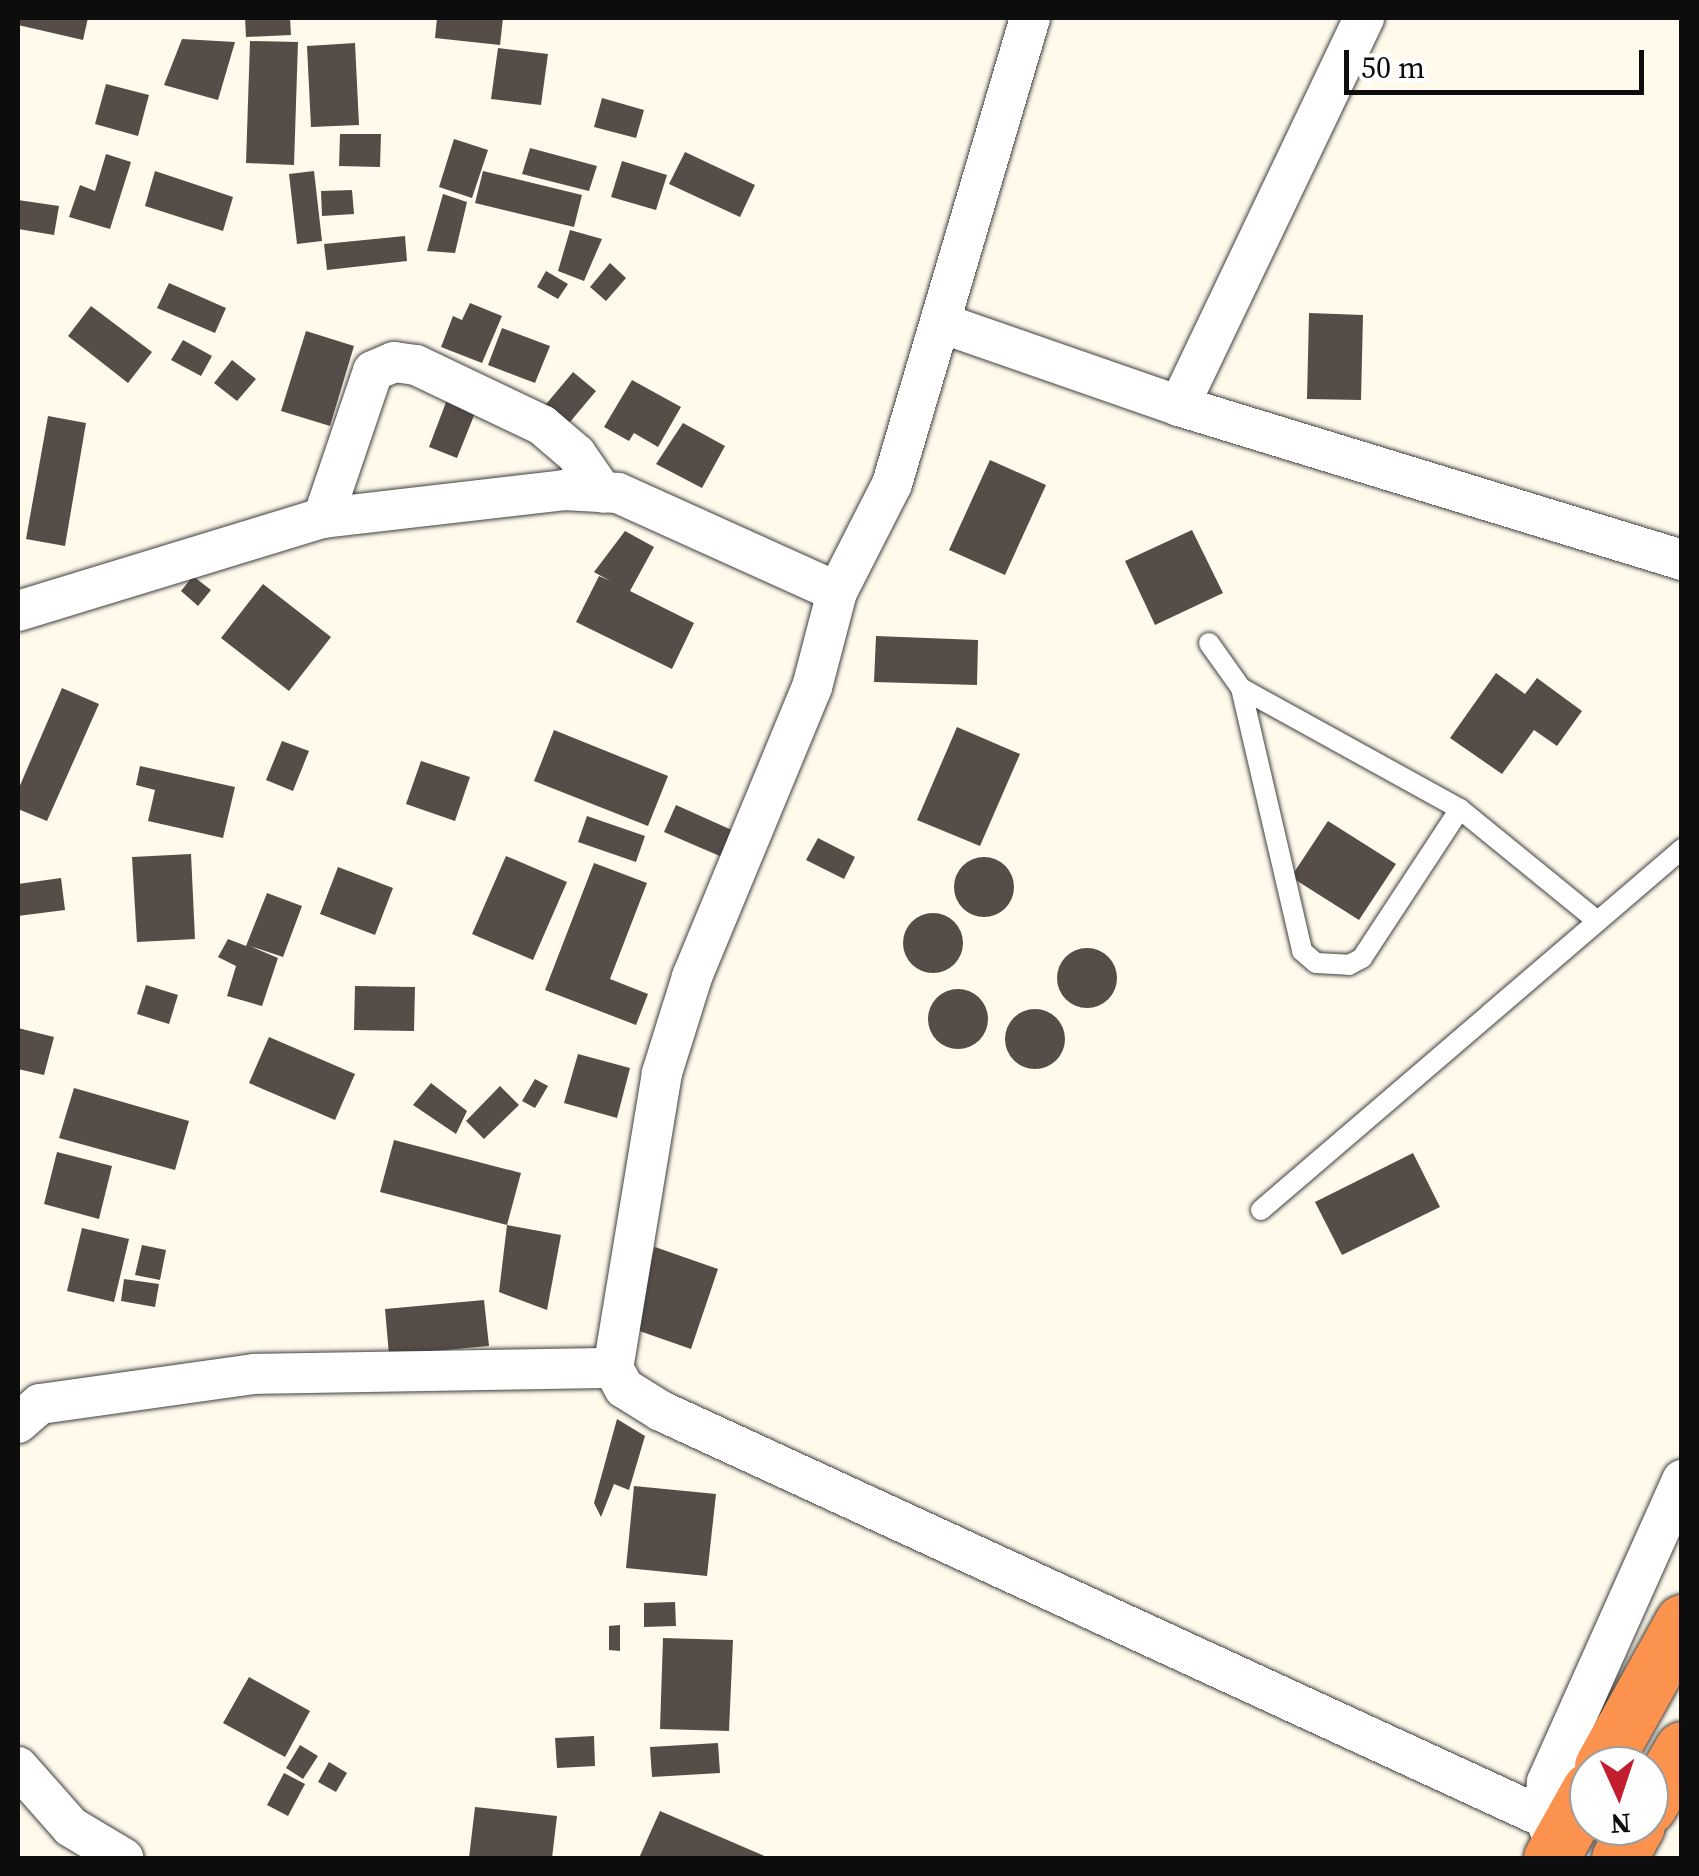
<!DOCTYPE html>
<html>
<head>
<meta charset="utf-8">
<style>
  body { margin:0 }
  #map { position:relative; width:1699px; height:1876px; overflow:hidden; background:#fffaec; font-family:"Source Serif 4",serif }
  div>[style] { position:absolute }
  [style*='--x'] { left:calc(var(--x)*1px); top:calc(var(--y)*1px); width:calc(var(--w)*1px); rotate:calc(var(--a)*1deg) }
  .building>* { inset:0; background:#564d48 }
  .round { border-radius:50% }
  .roads { filter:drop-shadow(0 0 2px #404040) drop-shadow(0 0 2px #404040) }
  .lane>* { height:20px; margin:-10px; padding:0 10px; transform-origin:10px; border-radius:10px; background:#fff }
  .street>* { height:40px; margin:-20px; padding:0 20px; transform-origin:20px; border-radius:20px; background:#fff }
  .highway>* { height:55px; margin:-27.5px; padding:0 27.5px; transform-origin:27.5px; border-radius:27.5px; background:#fb934e }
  span { translate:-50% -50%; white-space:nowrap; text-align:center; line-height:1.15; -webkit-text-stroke:10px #fff; paint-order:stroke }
  .frame { position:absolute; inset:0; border:20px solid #0d0d0d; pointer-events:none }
  .north { position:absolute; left:1569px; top:1746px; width:100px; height:100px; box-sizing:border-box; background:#fff; border:2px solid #9e9e9e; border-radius:50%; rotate:177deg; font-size:28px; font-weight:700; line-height:40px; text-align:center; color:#0d0d0d }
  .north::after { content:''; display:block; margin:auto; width:35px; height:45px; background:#c31e2f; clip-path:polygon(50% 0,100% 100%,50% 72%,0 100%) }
  .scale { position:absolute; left:1344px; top:50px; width:300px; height:45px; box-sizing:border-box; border:5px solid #0d0d0d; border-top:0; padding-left:12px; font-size:30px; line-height:35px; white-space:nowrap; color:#0d0d0d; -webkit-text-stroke:8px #fff; paint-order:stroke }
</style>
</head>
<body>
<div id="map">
  <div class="building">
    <div style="clip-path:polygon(18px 18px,88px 18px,83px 40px,18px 25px)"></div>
    <div style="clip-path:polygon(245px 18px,290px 18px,291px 35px,246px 37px)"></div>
    <div style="clip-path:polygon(437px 18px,503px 18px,500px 45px,435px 38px)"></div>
    <div style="clip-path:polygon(182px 39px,235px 42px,218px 100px,164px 85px)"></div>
    <div style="clip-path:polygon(250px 41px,298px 42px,294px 165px,246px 163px)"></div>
    <div style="clip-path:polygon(355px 43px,359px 125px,311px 127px,307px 46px)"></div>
    <div style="clip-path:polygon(498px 48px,548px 54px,541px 105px,491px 99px)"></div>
    <div style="clip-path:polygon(106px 84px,149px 95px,138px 136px,95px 124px)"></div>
    <div style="clip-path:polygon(602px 98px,644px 110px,636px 138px,594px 127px)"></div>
    <div style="clip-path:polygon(340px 134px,381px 134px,380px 167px,339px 166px)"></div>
    <div style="clip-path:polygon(454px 139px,488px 150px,472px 198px,439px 187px)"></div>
    <div style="clip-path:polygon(530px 148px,597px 166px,589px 191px,522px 174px)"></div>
    <div style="clip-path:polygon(685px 152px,755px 185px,740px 217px,669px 184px)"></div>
    <div style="clip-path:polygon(106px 154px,131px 162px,110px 229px,69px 217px,80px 185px,95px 191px)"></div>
    <div style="clip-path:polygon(622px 161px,667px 175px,656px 210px,611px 197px)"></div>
    <div style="clip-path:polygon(155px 171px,233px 197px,223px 231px,145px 206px)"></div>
    <div style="clip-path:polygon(314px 171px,322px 241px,297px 244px,289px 174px)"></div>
    <div style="clip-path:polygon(483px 171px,582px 195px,574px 227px,475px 203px)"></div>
    <div style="clip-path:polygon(352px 190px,354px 214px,322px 216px,321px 191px)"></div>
    <div style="clip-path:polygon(443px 194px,467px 202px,455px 253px,427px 251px)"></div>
    <div style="clip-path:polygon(18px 200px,59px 206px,54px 235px,18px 229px)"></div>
    <div style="clip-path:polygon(570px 230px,602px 239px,584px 281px,558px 271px)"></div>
    <div style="clip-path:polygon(405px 236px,407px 261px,327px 270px,324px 244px)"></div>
    <div style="clip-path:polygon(610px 263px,626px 278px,606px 301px,590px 287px)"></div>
    <div style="clip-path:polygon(546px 271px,568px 284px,558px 299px,537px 287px)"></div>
    <div style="clip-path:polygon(169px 283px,226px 308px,215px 333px,157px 308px)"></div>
    <div style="clip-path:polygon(470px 303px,502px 316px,482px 363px,441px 347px,453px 316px,462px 320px)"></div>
    <div style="clip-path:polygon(91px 306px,152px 352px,128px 383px,68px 336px)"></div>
    <div style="clip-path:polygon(1309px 313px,1363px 315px,1361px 400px,1307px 399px)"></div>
    <div style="clip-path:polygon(502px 328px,550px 346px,535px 383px,488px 365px)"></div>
    <div style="clip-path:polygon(306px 331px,354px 346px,330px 426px,281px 411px)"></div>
    <div style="clip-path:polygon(183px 340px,212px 356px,201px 376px,171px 360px)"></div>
    <div style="clip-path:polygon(232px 360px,256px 379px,237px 401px,214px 383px)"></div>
    <div style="clip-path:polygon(573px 372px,596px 391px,565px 428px,542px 409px)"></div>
    <div style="clip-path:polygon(632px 380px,681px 407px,658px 447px,634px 433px,629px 441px,604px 427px)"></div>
    <div style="clip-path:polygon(448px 397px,477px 408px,457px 458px,429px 447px)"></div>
    <div style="clip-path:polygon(48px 416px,86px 423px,65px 546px,26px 539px)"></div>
    <div style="clip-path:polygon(683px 423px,725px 446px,702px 488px,656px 464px)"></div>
    <div style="clip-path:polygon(990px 460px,1046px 485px,1005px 575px,949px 550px)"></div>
    <div style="clip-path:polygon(1192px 530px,1223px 593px,1155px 625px,1125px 561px)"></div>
    <div style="clip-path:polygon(625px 531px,654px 547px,630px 591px,694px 623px,672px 669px,576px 622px,599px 576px,610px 581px,594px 572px)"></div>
    <div style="clip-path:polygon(193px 576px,211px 590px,198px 606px,181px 591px)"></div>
    <div style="clip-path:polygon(263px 584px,331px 637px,289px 691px,221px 638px)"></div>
    <div style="clip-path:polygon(876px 636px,978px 640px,977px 685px,874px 682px)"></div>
    <div style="clip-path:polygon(1496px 673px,1525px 694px,1537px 678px,1582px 711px,1557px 746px,1534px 730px,1502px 774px,1450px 738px)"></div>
    <div style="clip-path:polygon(62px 688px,99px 704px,47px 821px,18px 809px,18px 790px)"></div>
    <div style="clip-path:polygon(957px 727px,1020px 754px,980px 846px,917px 820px)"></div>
    <div style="clip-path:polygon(554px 730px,668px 776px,648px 826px,534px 781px)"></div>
    <div style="clip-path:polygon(282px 741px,309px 751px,293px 791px,266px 780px)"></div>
    <div style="clip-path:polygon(421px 761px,470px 777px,455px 821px,406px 804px)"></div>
    <div style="clip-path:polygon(140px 766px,235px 787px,223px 838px,148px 821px,155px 790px,136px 785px)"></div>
    <div style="clip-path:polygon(676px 805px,734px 831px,722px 857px,664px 832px)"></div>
    <div style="clip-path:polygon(587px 816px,645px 836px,636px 862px,578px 842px)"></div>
    <div style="clip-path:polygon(1328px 821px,1396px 864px,1359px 920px,1291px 877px)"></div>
    <div style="clip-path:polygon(818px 838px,855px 857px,844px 879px,806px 860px)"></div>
    <div style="clip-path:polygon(191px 854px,195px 939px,137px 942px,132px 857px)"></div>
    <div style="clip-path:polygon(506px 856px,567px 882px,533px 960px,472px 934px)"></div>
    <div class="round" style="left:954px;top:857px;width:60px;height:60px"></div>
    <div style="clip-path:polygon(594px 863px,647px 883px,610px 979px,648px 994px,636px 1025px,545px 990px)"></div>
    <div style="clip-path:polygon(338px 867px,393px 888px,375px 935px,320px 914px)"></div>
    <div style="clip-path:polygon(61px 878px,65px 910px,18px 916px,18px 884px)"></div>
    <div style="clip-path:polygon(267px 893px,302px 906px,283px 957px,250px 946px,278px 958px,262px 1006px,227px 996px,236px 966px,218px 957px,228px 939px,246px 946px)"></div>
    <div class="round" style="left:903px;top:913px;width:60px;height:60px"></div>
    <div class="round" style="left:1057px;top:948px;width:60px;height:60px"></div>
    <div style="clip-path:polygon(146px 985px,178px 995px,169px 1024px,137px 1014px)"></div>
    <div style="clip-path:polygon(355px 986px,415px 987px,414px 1031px,354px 1030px)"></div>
    <div class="round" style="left:928px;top:989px;width:60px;height:60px"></div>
    <div class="round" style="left:1005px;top:1009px;width:60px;height:60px"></div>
    <div style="clip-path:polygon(18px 1028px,54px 1037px,44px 1075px,18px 1069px)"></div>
    <div style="clip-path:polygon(269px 1037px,355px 1074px,335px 1120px,249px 1083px)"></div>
    <div style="clip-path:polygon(578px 1054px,630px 1068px,617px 1118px,564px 1103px)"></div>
    <div style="clip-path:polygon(535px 1079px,548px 1086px,535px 1108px,522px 1101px)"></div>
    <div style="clip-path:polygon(431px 1083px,467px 1111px,456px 1134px,413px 1105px)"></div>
    <div style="clip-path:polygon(500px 1086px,519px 1105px,484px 1139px,466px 1121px)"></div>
    <div style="clip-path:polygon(74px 1088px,189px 1121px,175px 1170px,59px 1138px)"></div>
    <div style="clip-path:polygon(394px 1140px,521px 1173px,507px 1225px,380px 1192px)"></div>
    <div style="clip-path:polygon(57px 1152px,112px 1166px,99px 1219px,44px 1204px)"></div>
    <div style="clip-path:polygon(1413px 1153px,1440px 1207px,1342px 1255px,1315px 1202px)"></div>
    <div style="clip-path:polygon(507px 1225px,561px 1235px,547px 1310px,499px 1292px)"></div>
    <div style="clip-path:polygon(82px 1228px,129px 1239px,114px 1302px,67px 1291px)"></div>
    <div style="clip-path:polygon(142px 1245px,166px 1250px,160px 1280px,135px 1275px)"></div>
    <div style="clip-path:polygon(655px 1247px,718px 1269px,691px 1349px,628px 1327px)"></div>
    <div style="clip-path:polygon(124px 1279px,159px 1284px,155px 1307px,121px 1301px)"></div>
    <div style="clip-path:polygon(484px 1300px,489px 1346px,389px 1355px,385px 1309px)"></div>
    <div style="clip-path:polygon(617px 1419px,645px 1436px,629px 1490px,614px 1484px,601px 1517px,594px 1503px)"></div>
    <div style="clip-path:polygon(634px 1486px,716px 1494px,707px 1576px,626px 1568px)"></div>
    <div style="clip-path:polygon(675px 1602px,676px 1626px,644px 1627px,644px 1603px)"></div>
    <div style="clip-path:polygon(620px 1625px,620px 1651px,609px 1650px,609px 1626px)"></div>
    <div style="clip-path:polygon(663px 1638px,733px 1640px,729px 1731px,660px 1729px)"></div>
    <div style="clip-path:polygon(249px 1677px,310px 1711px,285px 1757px,223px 1723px)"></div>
    <div style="clip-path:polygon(594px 1736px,595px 1766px,557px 1768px,555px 1738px)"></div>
    <div style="clip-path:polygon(718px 1743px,720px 1773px,652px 1777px,650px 1747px)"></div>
    <div style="clip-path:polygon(300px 1745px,318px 1756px,303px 1779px,286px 1768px)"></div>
    <div style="clip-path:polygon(329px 1762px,347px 1773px,336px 1792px,318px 1782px)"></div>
    <div style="clip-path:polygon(284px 1773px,305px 1784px,288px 1816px,267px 1805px)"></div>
    <div style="clip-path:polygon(475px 1807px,557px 1816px,552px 1858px,469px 1858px)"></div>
    <div style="clip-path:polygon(660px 1811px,769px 1858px,639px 1858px)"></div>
  </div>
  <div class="roads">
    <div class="lane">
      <div style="--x:1209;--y:643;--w:55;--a:54.6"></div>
      <div style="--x:1241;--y:688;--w:250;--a:28.9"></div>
      <div style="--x:1460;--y:809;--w:174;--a:39.2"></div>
      <div style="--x:1241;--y:688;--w:270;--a:76.9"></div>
      <div style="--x:1302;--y:951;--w:18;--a:41"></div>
      <div style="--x:1316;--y:963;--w:33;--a:3"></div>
      <div style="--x:1349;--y:965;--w:15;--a:-28"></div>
      <div style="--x:1362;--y:958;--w:178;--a:-56.7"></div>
      <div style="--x:1261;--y:1210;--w:555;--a:-40.61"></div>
    </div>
    <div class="street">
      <div style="--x:1030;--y:18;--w:486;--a:106.5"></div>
      <div style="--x:892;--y:484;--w:121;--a:117"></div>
      <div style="--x:837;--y:592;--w:98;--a:104.7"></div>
      <div style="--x:812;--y:687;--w:314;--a:112.5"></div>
      <div style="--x:692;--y:977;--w:101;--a:107.4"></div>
      <div style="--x:662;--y:1073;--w:299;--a:99.4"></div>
      <div style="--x:613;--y:1368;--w:23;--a:61"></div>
      <div style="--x:624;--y:1388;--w:44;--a:31.9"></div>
      <div style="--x:661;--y:1411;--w:973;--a:24.72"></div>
      <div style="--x:941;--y:323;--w:252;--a:19.2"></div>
      <div style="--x:1179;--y:406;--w:526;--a:17.02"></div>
      <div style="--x:1179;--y:406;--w:430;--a:-64.5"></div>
      <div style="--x:323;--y:518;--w:155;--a:-71.2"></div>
      <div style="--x:373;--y:371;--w:23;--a:-23"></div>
      <div style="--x:394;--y:362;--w:22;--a:8"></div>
      <div style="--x:416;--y:365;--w:140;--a:25.5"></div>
      <div style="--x:542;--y:425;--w:45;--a:40.5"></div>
      <div style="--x:576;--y:454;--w:47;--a:55.3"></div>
      <div style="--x:18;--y:611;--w:319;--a:-17"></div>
      <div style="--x:323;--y:518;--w:243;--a:-6.6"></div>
      <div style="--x:564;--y:490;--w:54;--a:3.2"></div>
      <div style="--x:618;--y:493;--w:240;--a:24.3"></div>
      <div style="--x:18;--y:1423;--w:29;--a:-41"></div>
      <div style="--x:40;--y:1404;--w:216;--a:-8"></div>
      <div style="--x:254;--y:1374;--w:359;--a:-1"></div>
      <div style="--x:18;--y:1767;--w:80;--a:48.5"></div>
      <div style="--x:71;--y:1827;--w:61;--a:30.8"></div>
      <div style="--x:1554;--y:1841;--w:25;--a:-111"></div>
      <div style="--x:1545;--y:1818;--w:36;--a:-87"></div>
      <div style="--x:1547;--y:1782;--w:331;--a:-65.9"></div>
    </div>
    <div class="highway">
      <div style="--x:1602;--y:1766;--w:165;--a:-60.9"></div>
      <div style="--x:1649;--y:1806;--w:66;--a:-59.9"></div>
      <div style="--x:1551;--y:1858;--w:78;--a:-60.8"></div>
      <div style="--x:1619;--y:1858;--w:37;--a:-61"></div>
    </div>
  </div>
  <div class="frame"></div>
  <div class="north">N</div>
  <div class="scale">50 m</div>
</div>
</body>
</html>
